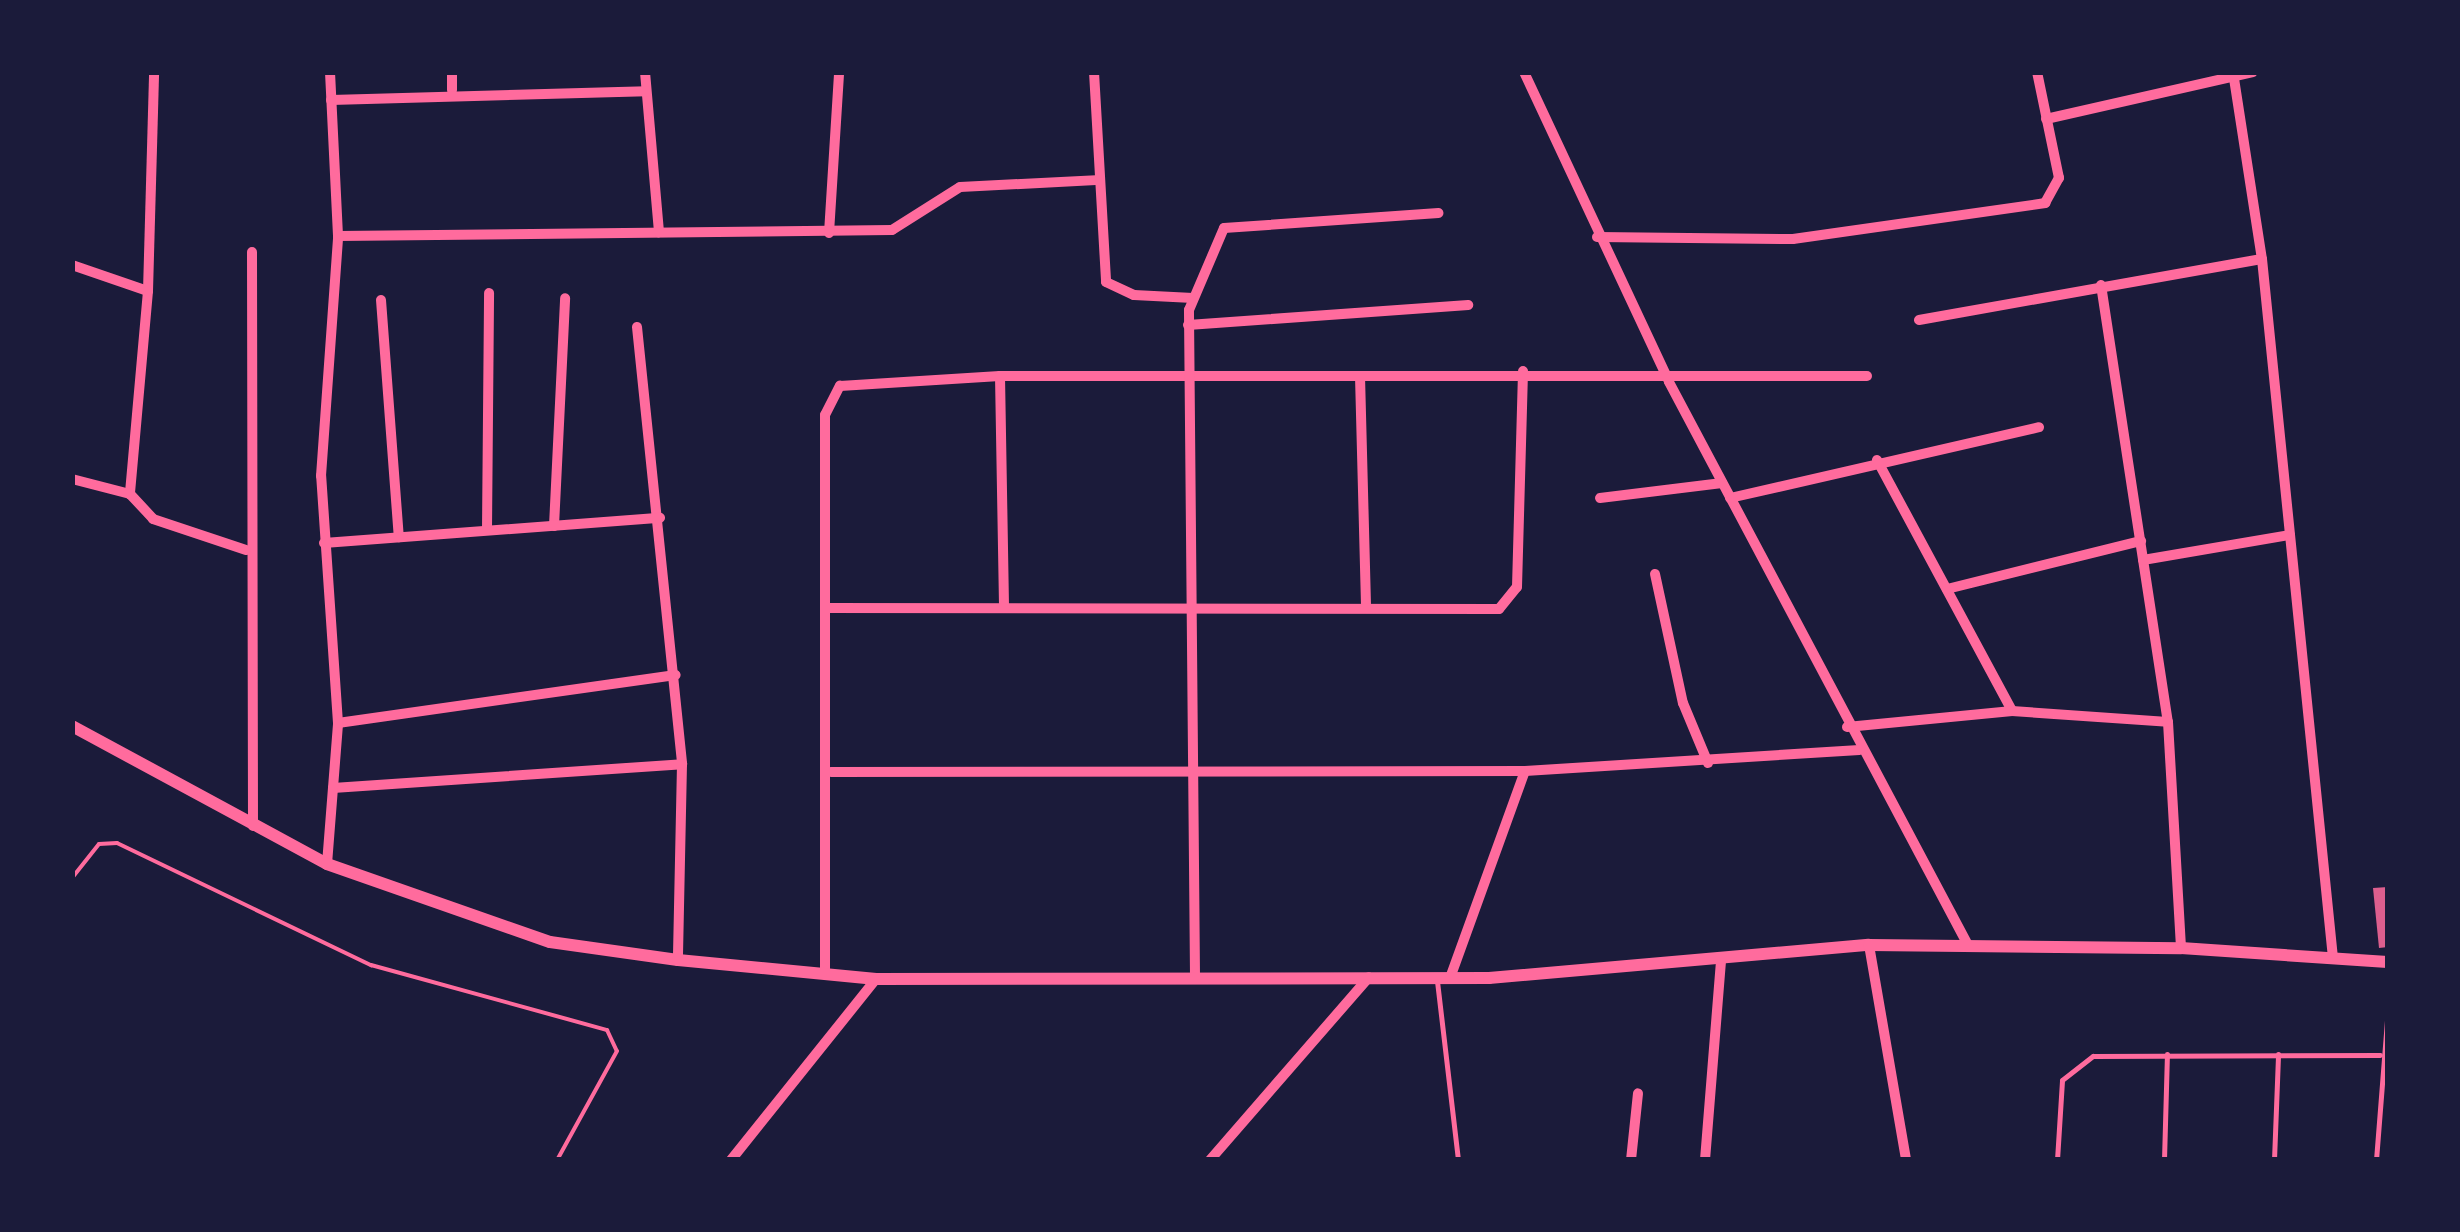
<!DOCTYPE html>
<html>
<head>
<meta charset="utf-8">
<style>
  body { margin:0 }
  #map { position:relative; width:2460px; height:1232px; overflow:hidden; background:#1b1b3a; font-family:Lato,sans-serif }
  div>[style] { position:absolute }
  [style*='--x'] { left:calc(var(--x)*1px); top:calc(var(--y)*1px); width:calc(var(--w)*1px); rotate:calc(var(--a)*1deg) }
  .building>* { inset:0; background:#dd5f8e }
  .path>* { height:4px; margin:-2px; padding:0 2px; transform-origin:2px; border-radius:2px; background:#ff6b9d }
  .service>* { height:5px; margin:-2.5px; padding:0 2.5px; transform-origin:2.5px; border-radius:2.5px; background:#ff6b9d }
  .minor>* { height:10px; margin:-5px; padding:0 5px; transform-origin:5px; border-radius:5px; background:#ff6b9d }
  .tertiary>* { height:12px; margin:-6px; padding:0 6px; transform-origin:6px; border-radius:6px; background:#ff6b9d }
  span { translate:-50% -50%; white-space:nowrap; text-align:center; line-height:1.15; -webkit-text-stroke:8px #1b1b3a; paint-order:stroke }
  .frame { position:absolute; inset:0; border:75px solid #1b1b3a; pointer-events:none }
</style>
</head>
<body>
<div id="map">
  <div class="building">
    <div style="clip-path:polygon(2388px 887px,2388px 947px,2379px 948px,2373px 888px)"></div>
  </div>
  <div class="path">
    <div style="--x:72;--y:878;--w:43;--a:-51.5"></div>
    <div style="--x:99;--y:844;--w:18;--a:-3"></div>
    <div style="--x:117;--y:843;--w:282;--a:25.7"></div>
    <div style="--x:371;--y:965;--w:245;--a:15.4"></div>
    <div style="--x:607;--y:1030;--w:23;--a:65"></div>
    <div style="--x:617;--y:1051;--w:124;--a:118.8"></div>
  </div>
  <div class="service">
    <div style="--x:1437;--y:981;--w:180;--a:83.3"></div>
    <div style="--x:2057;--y:1160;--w:80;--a:-86.4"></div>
    <div style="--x:2062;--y:1080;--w:39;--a:-38"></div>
    <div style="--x:2093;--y:1056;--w:287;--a:-0.2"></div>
    <div style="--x:2164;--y:1160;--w:106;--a:-88.4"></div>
    <div style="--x:2274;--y:1160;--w:106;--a:-87.8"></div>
    <div style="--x:2376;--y:1160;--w:153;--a:-85.5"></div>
  </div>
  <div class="minor">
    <div style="--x:330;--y:72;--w:164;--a:87.2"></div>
    <div style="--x:338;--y:236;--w:554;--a:-0.62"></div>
    <div style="--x:892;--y:230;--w:80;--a:-32.3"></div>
    <div style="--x:960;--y:187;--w:136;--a:-2.9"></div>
    <div style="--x:452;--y:72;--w:18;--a:90"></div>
    <div style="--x:645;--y:72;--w:161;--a:85"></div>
    <div style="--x:1094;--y:72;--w:210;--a:86.7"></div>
    <div style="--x:1106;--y:282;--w:31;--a:25"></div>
    <div style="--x:1134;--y:295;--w:59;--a:2.9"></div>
    <div style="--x:1524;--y:72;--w:342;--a:64.9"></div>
    <div style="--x:1669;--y:382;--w:637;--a:62.03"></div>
    <div style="--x:2233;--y:72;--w:189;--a:81.2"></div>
    <div style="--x:2262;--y:259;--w:703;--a:84.2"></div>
    <div style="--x:331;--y:100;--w:315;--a:-1.6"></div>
    <div style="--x:2046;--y:119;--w:212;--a:-12.8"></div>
    <div style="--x:829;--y:233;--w:161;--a:-86.4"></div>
    <div style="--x:1597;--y:237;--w:196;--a:0.6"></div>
    <div style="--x:1793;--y:239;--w:255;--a:-8.1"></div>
    <div style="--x:2045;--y:203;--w:29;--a:-61"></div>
    <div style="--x:2059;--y:178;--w:108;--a:-101.7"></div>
    <div style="--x:252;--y:252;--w:574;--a:89.9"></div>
    <div style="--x:72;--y:265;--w:80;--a:18.9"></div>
    <div style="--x:148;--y:291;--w:204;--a:95.1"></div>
    <div style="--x:2101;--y:285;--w:442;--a:81.3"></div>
    <div style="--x:2168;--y:722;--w:226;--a:86.7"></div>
    <div style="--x:148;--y:291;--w:219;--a:-88.4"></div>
    <div style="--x:381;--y:300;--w:238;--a:85.7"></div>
    <div style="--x:1919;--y:320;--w:348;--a:-10.1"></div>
    <div style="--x:1188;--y:325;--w:281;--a:-4.1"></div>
    <div style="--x:637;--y:327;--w:439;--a:84.1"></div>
    <div style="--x:682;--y:764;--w:196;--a:91.2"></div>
    <div style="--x:1000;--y:376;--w:232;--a:89"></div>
    <div style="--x:1360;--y:376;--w:232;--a:88.5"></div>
    <div style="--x:1877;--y:460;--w:285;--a:61.7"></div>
    <div style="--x:72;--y:479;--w:60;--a:14.5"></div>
    <div style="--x:130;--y:494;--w:34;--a:47"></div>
    <div style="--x:153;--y:519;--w:98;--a:18.4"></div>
    <div style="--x:1600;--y:498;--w:123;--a:-7"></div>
    <div style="--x:1730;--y:498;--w:317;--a:-12.9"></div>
    <div style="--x:554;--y:526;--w:228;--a:-87.2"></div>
    <div style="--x:487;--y:530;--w:237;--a:-89.5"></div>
    <div style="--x:324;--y:543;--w:337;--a:-4.3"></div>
    <div style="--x:2143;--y:560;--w:149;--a:-9.7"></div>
    <div style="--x:1655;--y:574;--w:132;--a:77.8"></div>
    <div style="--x:1683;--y:703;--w:65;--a:67.4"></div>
    <div style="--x:1947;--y:589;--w:200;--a:-13.9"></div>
    <div style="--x:826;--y:608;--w:673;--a:0.09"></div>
    <div style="--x:1499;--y:609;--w:28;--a:-51"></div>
    <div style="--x:1517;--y:587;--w:216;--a:-88.4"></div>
    <div style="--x:338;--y:723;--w:341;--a:-8.1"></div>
    <div style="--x:1847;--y:727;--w:166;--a:-5.5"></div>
    <div style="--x:2012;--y:711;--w:156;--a:4"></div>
    <div style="--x:831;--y:772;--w:694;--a:-0.08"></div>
    <div style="--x:1525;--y:771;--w:335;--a:-3.6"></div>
    <div style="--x:333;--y:788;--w:350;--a:-3.9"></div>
    <div style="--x:327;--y:864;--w:141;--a:-85.5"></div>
    <div style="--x:338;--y:723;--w:248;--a:-93.9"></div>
    <div style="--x:321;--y:476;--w:241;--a:-85.9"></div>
    <div style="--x:1869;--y:945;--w:218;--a:80.2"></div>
    <div style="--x:825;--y:973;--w:558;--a:-90"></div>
    <div style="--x:825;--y:415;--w:33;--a:-63"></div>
    <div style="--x:840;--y:386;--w:160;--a:-3.6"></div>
    <div style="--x:1000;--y:376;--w:867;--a:0"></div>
    <div style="--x:1195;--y:975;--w:665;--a:-90.52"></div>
    <div style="--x:1189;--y:310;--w:89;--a:-66.9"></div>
    <div style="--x:1224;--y:228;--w:215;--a:-4"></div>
    <div style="--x:1450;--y:978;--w:220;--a:-70.1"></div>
    <div style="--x:731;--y:1160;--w:232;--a:-51.3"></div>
    <div style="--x:1210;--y:1160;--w:242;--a:-49"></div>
    <div style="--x:1631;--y:1160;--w:67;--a:-84"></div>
    <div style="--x:1705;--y:1160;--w:200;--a:-85.4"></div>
  </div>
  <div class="tertiary">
    <div style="--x:72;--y:726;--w:290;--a:28.4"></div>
    <div style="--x:327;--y:864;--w:236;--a:19.3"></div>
    <div style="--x:550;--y:942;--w:129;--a:8"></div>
    <div style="--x:678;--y:960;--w:199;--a:5.5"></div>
    <div style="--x:876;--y:979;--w:613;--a:-0.09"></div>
    <div style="--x:1489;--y:978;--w:381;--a:-5"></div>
    <div style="--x:1869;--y:945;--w:312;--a:0.6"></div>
    <div style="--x:2181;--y:948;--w:207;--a:3.9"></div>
  </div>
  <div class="frame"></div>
</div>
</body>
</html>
